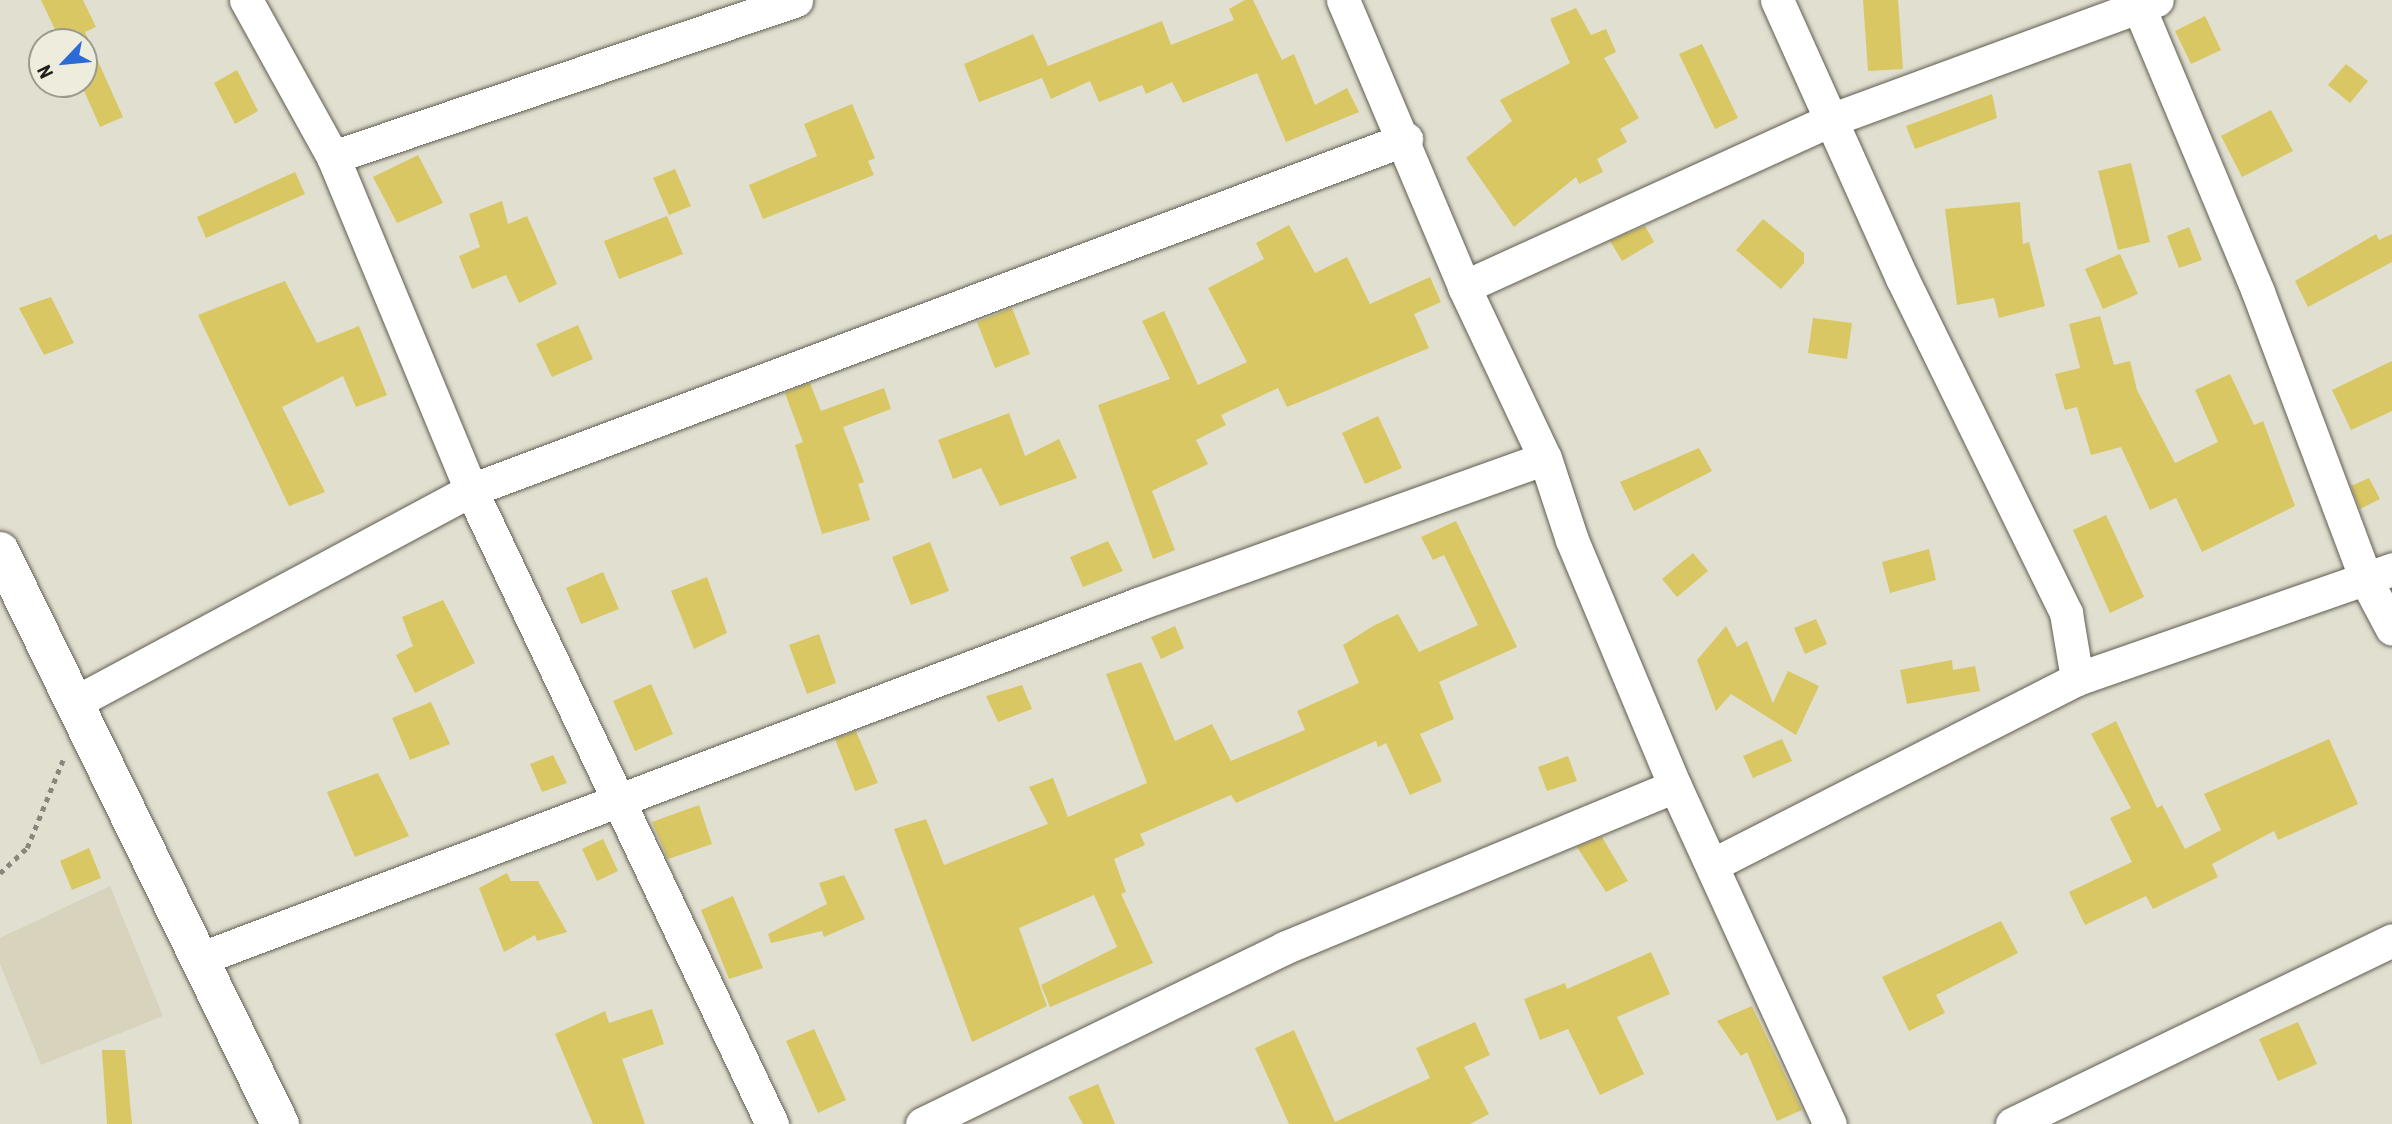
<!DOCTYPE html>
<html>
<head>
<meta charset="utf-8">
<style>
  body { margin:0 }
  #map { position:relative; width:2392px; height:1124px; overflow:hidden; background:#e1dfd0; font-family:"Roboto Condensed",sans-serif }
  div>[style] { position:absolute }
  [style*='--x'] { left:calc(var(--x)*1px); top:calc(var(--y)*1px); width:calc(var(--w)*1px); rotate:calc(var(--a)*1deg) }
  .built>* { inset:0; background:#d7d3bd }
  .building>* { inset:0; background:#d9c764 }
  .path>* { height:4.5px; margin-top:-2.25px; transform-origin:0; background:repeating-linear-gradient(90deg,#89877d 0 5px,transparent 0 10px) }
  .roads { filter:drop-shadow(0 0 2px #605e51) drop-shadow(0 0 2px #605e51) }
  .minor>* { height:33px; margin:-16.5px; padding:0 16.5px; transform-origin:16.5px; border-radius:16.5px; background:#fff }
  .tertiary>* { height:38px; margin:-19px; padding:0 19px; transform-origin:19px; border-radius:19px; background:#fff }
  span { translate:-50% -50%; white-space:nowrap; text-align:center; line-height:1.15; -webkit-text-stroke:7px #eeecdd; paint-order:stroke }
  .north { position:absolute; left:28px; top:28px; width:70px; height:70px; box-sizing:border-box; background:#eeecdd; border:2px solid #9b9a8f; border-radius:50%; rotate:244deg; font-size:19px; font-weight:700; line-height:28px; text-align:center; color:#1f1e19 }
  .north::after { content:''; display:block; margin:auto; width:24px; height:32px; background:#2b6ad7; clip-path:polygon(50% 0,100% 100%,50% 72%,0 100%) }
</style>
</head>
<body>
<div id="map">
  <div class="built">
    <div style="clip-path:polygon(110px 886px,163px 1016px,41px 1065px,0 964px,0 938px)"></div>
  </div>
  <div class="building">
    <div style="clip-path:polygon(41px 0,83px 0,96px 27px,85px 32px,123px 117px,100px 127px,81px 84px,84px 42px,61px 42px)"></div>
    <div style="clip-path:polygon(1245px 0,1253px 0,1282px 60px,1294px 54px,1315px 105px,1347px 88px,1359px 112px,1286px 142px,1257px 73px,1183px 103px,1172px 82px,1146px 94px,1142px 85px,1099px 102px,1090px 81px,1051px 99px,1042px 78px,979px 102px,964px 64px,1033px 34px,1048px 66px,1162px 21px,1171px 45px,1234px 20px,1229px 9px)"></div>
    <div style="clip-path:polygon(1863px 0,1898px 0,1903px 69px,1868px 71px)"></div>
    <div style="clip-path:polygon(1576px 8px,1591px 35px,1606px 29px,1616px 52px,1604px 58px,1639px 118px,1620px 129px,1627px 142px,1597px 159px,1603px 172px,1579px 184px,1576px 177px,1514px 227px,1466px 158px,1512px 121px,1500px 100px,1570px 63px,1550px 19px)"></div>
    <div style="clip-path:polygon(2205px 16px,2221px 50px,2191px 64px,2175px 31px)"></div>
    <div style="clip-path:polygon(1702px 44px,1738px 118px,1715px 129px,1679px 54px)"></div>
    <div style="clip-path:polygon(2346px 64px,2368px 81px,2350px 103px,2328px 85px)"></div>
    <div style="clip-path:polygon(237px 70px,258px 111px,235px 124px,214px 83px)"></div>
    <div style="clip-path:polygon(1992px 94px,1997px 118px,1915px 149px,1906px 126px)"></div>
    <div style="clip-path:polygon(852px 104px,875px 158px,868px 161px,874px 175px,763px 219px,749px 185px,817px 156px,804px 124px)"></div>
    <div style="clip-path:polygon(2271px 110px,2293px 151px,2242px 177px,2221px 136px)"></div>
    <div style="clip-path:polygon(418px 155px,443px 203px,397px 223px,373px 177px)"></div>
    <div style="clip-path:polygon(2131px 163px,2150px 242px,2118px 250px,2098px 171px)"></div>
    <div style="clip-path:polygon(675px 169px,691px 206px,669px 215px,653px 178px)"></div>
    <div style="clip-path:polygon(295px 172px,305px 194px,206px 238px,197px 217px)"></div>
    <div style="clip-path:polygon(502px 201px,508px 224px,527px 216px,557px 284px,519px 303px,506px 275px,472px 289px,459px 256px,480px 247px,469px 214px)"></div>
    <div style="clip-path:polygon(2020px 202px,2023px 244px,2029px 242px,2045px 306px,1999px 318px,1994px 298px,1957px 305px,1945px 209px)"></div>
    <div style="clip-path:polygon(667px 216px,683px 254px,619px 279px,604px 241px)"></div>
    <div style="clip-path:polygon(1763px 219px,1804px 253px,1804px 263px,1781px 289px,1736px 250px)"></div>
    <div style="clip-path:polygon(1289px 225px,1315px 273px,1347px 257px,1370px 304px,1430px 277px,1441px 302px,1414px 314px,1429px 348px,1287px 407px,1278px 388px,1221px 415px,1226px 425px,1196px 440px,1208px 464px,1152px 491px,1175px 550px,1153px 559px,1098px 405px,1170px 379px,1142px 321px,1164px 311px,1198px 385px,1247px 362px,1208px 288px,1264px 259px,1256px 243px)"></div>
    <div style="clip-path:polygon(1645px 226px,1654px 242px,1622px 261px,1610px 241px)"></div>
    <div style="clip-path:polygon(2189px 227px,2202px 260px,2179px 268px,2167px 236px)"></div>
    <div style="clip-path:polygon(2376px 234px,2379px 240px,2392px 234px,2392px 262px,2308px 307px,2295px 281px)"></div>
    <div style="clip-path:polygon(2120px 254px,2138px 294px,2103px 309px,2085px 269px)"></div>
    <div style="clip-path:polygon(285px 281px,317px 343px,359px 326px,387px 395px,356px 407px,343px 376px,282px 407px,325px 492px,289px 506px,198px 315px)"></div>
    <div style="clip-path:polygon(51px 297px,74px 343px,44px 355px,19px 308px)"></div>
    <div style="clip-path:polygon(1012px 308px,1030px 354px,995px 368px,977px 322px)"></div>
    <div style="clip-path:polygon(2100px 316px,2114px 365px,2130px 361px,2137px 390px,2175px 463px,2218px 442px,2195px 390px,2230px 374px,2254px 425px,2263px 421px,2295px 506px,2202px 552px,2176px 498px,2150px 510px,2121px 447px,2091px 455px,2077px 407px,2065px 410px,2055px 374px,2080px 368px,2069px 324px)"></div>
    <div style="clip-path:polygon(1813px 318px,1852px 323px,1847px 359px,1808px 353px)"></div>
    <div style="clip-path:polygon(578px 325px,593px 359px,552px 377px,536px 344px)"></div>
    <div style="clip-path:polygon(2392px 361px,2392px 411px,2351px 430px,2332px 390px)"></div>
    <div style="clip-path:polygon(810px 383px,821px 411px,884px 388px,891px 409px,843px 427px,864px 482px,858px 484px,870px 520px,822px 534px,795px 445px,803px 442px,785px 393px)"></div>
    <div style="clip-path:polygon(1009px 413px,1025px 456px,1059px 439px,1077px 478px,1000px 506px,981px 468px,953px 479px,938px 440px)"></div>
    <div style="clip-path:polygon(1378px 416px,1402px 468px,1365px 484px,1342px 433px)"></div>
    <div style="clip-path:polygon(1699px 448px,1712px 471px,1634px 511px,1620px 482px)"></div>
    <div style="clip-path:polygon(2369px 478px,2380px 499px,2360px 509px,2351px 486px)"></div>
    <div style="clip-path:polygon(2106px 515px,2144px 597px,2110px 613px,2073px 530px)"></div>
    <div style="clip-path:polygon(1456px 521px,1517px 647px,1439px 682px,1454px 719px,1420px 734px,1442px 781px,1410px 795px,1386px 743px,1378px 747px,1376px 741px,1236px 803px,1231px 795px,1140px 834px,1145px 845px,1114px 859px,1126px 892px,1121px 894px,1153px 963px,1050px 1007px,1041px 985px,1117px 947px,1094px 895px,1019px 928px,1047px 1006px,972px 1042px,894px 829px,926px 819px,944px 865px,1048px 824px,1029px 787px,1053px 778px,1068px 817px,1147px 783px,1106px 674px,1141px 662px,1175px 741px,1212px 724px,1231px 761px,1305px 730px,1297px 711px,1359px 683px,1343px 645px,1373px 626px,1398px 614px,1419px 652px,1478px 625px,1444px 555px,1433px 560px,1421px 537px)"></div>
    <div style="clip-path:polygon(1108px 541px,1123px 571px,1083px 587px,1070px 557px)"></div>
    <div style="clip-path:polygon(930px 542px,949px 591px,911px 605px,892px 557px)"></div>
    <div style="clip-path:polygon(1929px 549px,1936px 580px,1890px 593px,1882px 562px)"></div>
    <div style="clip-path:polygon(1693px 553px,1708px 571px,1677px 597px,1662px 579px)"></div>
    <div style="clip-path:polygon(603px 572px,619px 609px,581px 624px,566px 588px)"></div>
    <div style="clip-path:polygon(707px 577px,727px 633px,694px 649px,671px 591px)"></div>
    <div style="clip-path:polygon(443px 600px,475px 663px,415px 693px,396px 655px,413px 646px,402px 617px)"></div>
    <div style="clip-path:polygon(1816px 619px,1827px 644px,1805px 654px,1794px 628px)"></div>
    <div style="clip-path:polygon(1175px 626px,1184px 648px,1161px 659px,1151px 637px)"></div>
    <div style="clip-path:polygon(1726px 626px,1737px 647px,1747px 641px,1773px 703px,1788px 671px,1819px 686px,1796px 735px,1731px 694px,1716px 711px,1697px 660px)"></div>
    <div style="clip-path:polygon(819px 634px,836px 683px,807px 694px,789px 645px)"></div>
    <div style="clip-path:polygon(1952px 660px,1953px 670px,1975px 666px,1980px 691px,1907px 704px,1900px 670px)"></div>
    <div style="clip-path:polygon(651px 684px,673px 734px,635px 751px,613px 701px)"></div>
    <div style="clip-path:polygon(1022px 685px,1032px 709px,998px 722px,986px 696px)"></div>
    <div style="clip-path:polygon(431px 702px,450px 744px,410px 760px,392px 718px)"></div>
    <div style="clip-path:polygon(2116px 721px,2157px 808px,2162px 805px,2185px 849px,2221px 830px,2204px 794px,2329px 739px,2358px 804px,2278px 840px,2274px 831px,2212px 864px,2218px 877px,2153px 909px,2146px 896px,2085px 925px,2069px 892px,2132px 862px,2110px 818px,2131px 808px,2091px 734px)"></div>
    <div style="clip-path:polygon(856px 731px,878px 783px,855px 791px,835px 739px)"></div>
    <div style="clip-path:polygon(1782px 739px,1792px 761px,1753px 778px,1743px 756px)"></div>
    <div style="clip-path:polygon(553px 755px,567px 783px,542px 792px,530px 764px)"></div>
    <div style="clip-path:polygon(1568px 756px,1577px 781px,1547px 791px,1538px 767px)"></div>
    <div style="clip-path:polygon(378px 773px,409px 836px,355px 857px,327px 792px)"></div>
    <div style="clip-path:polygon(699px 805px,712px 844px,668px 859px,652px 822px)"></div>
    <div style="clip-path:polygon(1602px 837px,1628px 881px,1606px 892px,1577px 847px)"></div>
    <div style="clip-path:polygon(603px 839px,618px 871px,597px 881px,582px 849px)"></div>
    <div style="clip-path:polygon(89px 848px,101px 878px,72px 890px,60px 861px)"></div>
    <div style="clip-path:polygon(507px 873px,511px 881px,538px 881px,567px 932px,537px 941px,535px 935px,504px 952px,479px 888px)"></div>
    <div style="clip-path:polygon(844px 875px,865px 919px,824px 937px,822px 931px,771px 943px,768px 934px,827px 904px,819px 883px)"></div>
    <div style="clip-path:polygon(733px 896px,763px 968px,729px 979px,701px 910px)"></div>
    <div style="clip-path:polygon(2001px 921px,2018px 953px,1936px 995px,1945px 1013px,1909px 1031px,1882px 977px)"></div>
    <div style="clip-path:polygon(1651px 952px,1670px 994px,1617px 1017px,1644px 1074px,1600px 1095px,1568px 1029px,1540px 1040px,1524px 999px,1565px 983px,1567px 989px)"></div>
    <div style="clip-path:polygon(1752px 1006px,1802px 1110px,1777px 1121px,1747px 1052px,1741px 1056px,1717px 1021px)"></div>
    <div style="clip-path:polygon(652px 1009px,664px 1044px,622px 1059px,645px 1124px,593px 1124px,555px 1034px,605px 1011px,609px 1023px)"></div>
    <div style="clip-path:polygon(1475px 1022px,1490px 1055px,1464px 1067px,1489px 1114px,1470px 1124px,1289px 1124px,1255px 1048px,1294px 1030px,1335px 1122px,1430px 1078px,1416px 1048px)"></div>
    <div style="clip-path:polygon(2298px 1022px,2317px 1064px,2278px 1081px,2259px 1039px)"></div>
    <div style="clip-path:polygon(814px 1029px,846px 1100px,818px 1113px,786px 1041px)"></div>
    <div style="clip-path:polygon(102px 1050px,125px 1050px,132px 1124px,107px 1124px)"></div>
    <div style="clip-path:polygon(1098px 1084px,1115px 1124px,1083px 1124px,1068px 1097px)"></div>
  </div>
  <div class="path">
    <div style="--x:0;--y:873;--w:37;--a:-43"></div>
    <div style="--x:27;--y:848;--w:95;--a:-67.8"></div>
  </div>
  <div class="roads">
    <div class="minor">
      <div style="--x:246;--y:0;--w:179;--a:61"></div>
      <div style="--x:333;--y:157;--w:360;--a:67.5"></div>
      <div style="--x:471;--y:490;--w:702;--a:64.6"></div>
      <div style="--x:1343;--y:0;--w:311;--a:67.1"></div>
      <div style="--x:1464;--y:287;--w:189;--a:64.7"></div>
      <div style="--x:1545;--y:458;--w:86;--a:71.8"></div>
      <div style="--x:1572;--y:540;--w:267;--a:67.3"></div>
      <div style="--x:1675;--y:786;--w:372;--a:65.4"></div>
      <div style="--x:1777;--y:0;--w:305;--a:65.8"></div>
      <div style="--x:1902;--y:278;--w:373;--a:63.9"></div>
      <div style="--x:2066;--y:613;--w:67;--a:80.5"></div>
      <div style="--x:2136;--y:0;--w:316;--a:67.3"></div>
      <div style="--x:2258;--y:292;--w:308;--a:69.4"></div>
      <div style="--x:2366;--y:580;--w:55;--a:62"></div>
      <div style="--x:333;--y:157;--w:489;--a:-18.7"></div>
      <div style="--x:1464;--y:287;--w:405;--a:-24.5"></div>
      <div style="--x:1833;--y:119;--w:345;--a:-20.2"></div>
      <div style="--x:74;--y:703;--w:451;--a:-28.2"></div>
      <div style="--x:471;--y:490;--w:999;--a:-20.58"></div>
      <div style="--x:1712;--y:865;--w:410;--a:-27"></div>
      <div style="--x:2077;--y:679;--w:334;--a:-19.2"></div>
      <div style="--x:199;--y:959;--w:1004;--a:-20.71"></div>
      <div style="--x:1138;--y:604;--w:432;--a:-19.7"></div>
      <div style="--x:922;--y:1124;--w:403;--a:-25.9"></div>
      <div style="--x:1284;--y:948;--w:423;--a:-22.5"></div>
      <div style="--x:2012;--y:1124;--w:422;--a:-25.8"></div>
    </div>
    <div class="tertiary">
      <div style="--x:0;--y:551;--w:638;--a:63.96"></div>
    </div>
  </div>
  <div class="north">N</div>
</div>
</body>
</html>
